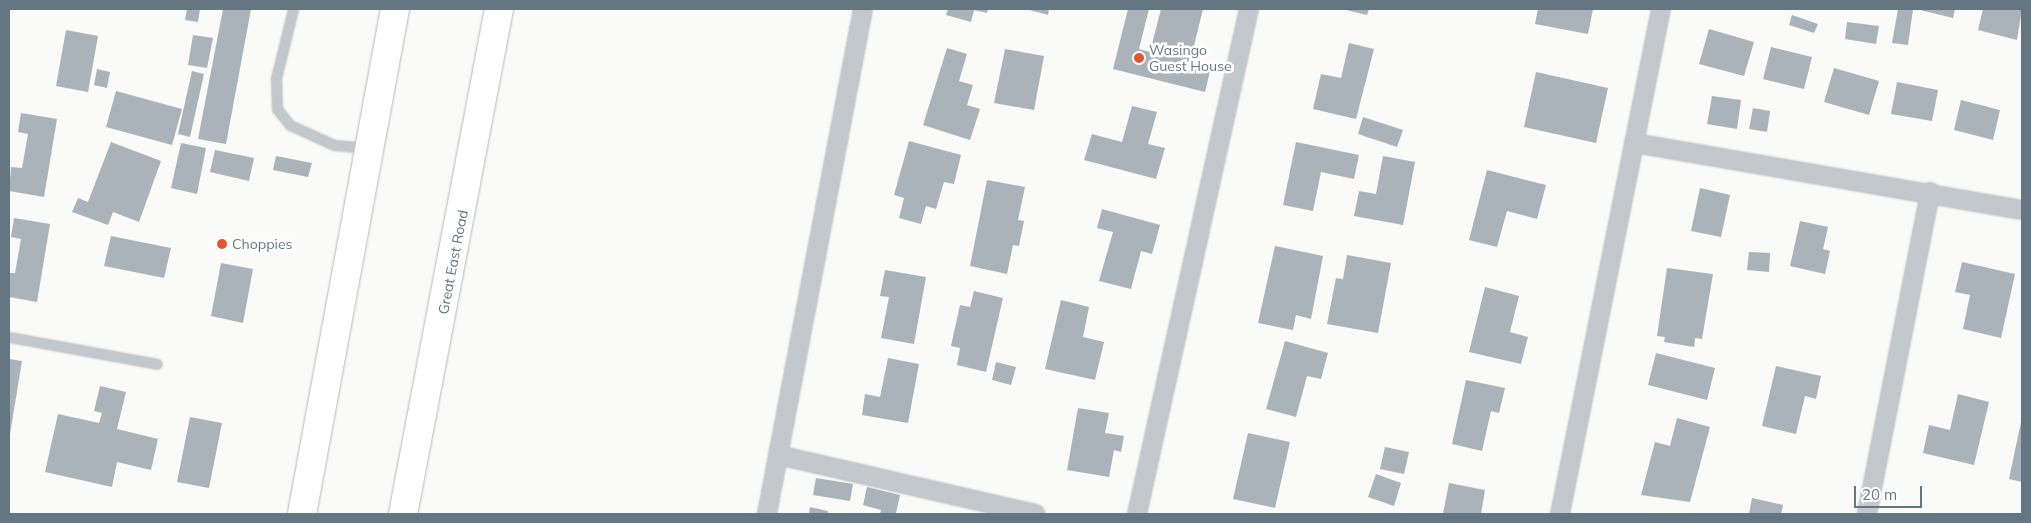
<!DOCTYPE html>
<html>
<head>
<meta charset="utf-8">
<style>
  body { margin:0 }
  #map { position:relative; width:2031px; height:523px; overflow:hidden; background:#fafaf8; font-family:Mulish,sans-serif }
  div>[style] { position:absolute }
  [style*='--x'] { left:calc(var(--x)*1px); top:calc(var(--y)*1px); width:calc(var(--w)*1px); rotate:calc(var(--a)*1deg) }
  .building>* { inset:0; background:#aab3b9 }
  .roads { filter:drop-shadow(0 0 1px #b5babe) drop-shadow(0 0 1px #b5babe) }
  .service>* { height:9px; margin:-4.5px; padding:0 4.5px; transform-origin:4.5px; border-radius:4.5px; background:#c3c8cc }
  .minor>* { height:18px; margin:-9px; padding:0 9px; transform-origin:9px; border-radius:9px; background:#c3c8cc }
  .primary>* { height:28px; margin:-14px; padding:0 14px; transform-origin:14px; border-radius:14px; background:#fff }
  .dots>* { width:14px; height:14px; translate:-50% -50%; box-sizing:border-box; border:2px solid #fff; border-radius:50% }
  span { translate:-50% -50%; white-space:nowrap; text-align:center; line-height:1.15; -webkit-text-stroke:5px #fff; paint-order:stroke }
  .poi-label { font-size:14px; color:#657683 }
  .left { translate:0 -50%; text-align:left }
  .street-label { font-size:14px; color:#657683 }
  .frame { position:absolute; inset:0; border:10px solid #657683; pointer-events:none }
  .scale { position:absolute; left:1854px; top:486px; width:68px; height:22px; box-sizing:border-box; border:2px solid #657683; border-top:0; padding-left:6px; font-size:15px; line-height:18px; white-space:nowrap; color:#657683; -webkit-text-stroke:4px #fff; paint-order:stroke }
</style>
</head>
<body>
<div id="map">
  <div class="building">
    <div style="clip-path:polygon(187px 9px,200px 9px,198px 22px,185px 20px)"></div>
    <div style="clip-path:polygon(223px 9px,251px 9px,226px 144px,198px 139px)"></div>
    <div style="clip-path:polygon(948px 9px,988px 9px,987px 13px,974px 10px,971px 22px,946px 15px)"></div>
    <div style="clip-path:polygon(1026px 9px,1049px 9px,1048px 15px)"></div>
    <div style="clip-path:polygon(1128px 9px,1149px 9px,1139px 49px,1150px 52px,1161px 9px,1203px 9px,1190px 62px,1211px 67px,1205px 92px,1113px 69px)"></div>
    <div style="clip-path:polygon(1342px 9px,1369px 9px,1367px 15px)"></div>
    <div style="clip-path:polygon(1538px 9px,1593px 9px,1588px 34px,1535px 24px)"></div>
    <div style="clip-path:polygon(1898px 9px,1913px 9px,1908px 45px,1892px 43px)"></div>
    <div style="clip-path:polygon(1916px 9px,1955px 9px,1953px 18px)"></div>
    <div style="clip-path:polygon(1983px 9px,2022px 9px,2017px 40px,1978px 30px)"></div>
    <div style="clip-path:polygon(1792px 15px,1818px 24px,1814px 33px,1789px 25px)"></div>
    <div style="clip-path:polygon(1847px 22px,1879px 26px,1876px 44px,1845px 39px)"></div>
    <div style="clip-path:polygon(1709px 29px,1754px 42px,1744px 76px,1699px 64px)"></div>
    <div style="clip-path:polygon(66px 30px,98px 36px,88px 92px,56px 86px)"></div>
    <div style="clip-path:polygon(193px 35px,213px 38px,207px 68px,188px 65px)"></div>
    <div style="clip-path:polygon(1349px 43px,1374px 49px,1356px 119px,1313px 109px,1321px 74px,1341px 78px)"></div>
    <div style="clip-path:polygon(1771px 47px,1812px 57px,1804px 89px,1763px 79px)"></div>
    <div style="clip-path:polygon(947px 48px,967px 54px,959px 81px,973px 85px,967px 105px,980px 109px,970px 140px,923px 125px)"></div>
    <div style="clip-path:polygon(1005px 49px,1044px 56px,1034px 110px,994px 103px)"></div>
    <div style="clip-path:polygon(1834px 68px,1879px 81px,1869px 115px,1824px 102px)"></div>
    <div style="clip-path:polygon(97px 69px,110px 72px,107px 88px,94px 85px)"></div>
    <div style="clip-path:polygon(192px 71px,204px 74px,190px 137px,178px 134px)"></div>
    <div style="clip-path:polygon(1536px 72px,1608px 88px,1596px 143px,1524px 127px)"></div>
    <div style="clip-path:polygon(1897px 82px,1938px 90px,1932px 121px,1891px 114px)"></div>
    <div style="clip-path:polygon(116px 91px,182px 109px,172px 145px,106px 127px)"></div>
    <div style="clip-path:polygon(1712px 96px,1741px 100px,1737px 129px,1707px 124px)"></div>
    <div style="clip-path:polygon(1961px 100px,2000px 110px,1993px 140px,1954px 130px)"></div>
    <div style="clip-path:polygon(1132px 106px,1157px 112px,1148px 144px,1165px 148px,1156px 179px,1084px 160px,1092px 134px,1122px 142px)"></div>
    <div style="clip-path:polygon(1753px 108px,1770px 111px,1767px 132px,1749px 129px)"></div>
    <div style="clip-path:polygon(21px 113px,57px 119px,44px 197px,9px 191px,11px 167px,22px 168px,28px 134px,18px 132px)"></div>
    <div style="clip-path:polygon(1363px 117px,1403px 130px,1397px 147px,1358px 134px)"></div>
    <div style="clip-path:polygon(909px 141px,961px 155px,954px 184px,944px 182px,936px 209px,926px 206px,921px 224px,899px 218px,904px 198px,894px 195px)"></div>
    <div style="clip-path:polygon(111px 142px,161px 161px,139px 222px,113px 212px,108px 225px,72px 212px,78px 198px,88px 202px)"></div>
    <div style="clip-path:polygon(1296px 142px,1359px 155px,1354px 179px,1321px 172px,1313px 211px,1283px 205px)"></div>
    <div style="clip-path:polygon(181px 143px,206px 148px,197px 194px,171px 188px)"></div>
    <div style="clip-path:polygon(215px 150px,254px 158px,249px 181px,210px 172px)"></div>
    <div style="clip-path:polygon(276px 156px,312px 163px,308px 177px,273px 170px)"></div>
    <div style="clip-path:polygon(1383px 156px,1415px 162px,1403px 225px,1354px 216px,1359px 191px,1376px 194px)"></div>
    <div style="clip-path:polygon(1487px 170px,1546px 185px,1537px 219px,1507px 211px,1497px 247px,1469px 240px)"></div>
    <div style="clip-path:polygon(987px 180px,1025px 187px,1018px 220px,1024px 221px,1019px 246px,1013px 245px,1007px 274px,970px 266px)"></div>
    <div style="clip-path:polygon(1700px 188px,1730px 195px,1721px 237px,1691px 231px)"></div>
    <div style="clip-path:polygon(1102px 209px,1160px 225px,1152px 254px,1141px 251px,1131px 289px,1099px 281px,1113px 232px,1097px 228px)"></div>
    <div style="clip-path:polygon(14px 218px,50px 224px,37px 302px,9px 297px,9px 273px,15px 273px,21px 239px,11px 237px)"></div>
    <div style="clip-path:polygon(1800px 221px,1828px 227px,1823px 249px,1830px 251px,1825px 274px,1790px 266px)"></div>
    <div style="clip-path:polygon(111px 236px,171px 248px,164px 278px,104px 266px)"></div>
    <div style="clip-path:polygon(1275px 246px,1323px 256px,1311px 319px,1296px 315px,1293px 330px,1258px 323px)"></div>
    <div style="clip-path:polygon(1749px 252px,1770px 253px,1769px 272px,1747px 270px)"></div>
    <div style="clip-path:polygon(1347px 255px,1391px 263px,1378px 333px,1327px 324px,1336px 278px,1343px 279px)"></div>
    <div style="clip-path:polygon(1962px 262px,2015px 274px,2001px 338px,1963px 329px,1970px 295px,1955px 292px)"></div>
    <div style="clip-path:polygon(221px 263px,253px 269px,243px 323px,211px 316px)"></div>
    <div style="clip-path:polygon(1667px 268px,1713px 274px,1702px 339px,1695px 338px,1694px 347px,1664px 342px,1665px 337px,1657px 336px)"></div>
    <div style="clip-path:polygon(885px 270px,926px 277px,914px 344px,881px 338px,889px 297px,880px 296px)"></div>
    <div style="clip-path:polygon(1485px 287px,1519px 296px,1510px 332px,1528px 337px,1521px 364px,1469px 352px)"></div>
    <div style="clip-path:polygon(974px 291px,1003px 298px,986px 372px,957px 365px,960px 348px,951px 346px,960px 305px,970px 307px)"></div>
    <div style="clip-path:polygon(1061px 300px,1089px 307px,1083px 337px,1104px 342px,1095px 380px,1045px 369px)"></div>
    <div style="clip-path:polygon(1285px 341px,1328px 353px,1321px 379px,1307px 376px,1296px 417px,1266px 409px)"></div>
    <div style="clip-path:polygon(1656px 353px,1715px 368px,1707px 400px,1648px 385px)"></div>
    <div style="clip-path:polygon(888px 358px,919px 364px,908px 423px,862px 415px,865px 394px,880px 397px)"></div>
    <div style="clip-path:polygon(9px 359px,22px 361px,10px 434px,9px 434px)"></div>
    <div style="clip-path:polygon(996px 362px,1016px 367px,1011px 385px,992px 380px)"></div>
    <div style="clip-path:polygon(1776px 366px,1821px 376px,1816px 399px,1805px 396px,1796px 434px,1762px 426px)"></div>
    <div style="clip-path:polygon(1466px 380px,1505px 388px,1499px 413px,1491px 411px,1482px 451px,1452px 444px)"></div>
    <div style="clip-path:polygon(100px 386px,126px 392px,117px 429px,158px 439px,151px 470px,117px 462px,112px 487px,45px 472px,58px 414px,99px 423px,102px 413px,94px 411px)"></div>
    <div style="clip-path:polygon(1958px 394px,1989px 402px,1974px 465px,1923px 453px,1929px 425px,1950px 430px)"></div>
    <div style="clip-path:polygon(1078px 408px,1109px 413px,1105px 433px,1124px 436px,1121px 452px,1114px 450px,1109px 477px,1067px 470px)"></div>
    <div style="clip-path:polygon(190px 417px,222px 423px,209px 488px,177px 482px)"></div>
    <div style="clip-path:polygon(1677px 418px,1710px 427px,1690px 502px,1641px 495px,1655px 442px,1670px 446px)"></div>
    <div style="clip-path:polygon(2021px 422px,2022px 422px,2022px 482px,2009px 479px)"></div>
    <div style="clip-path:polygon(1248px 433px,1290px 442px,1275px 508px,1233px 499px)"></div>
    <div style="clip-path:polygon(1385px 447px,1409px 452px,1404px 474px,1380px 469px)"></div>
    <div style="clip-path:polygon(1376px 474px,1401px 483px,1394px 506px,1368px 497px)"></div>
    <div style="clip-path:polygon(816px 478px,853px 484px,850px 501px,813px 495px)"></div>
    <div style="clip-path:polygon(1449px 483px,1485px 490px,1481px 514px,1443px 514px)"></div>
    <div style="clip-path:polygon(867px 487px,900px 495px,896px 513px,880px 514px,881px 510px,863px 505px)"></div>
    <div style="clip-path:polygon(1752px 498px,1783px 505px,1781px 514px,1749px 514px)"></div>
    <div style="clip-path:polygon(810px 507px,828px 511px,828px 514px,809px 514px)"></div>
  </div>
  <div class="roads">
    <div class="service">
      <div style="--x:293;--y:9;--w:71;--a:103.8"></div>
      <div style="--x:276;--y:78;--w:31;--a:88"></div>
      <div style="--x:277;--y:109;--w:21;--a:51"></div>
      <div style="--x:290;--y:125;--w:48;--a:24.4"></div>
      <div style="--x:334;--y:145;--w:33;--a:5"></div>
      <div style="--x:9;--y:337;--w:150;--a:10.3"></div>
    </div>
    <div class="minor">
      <div style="--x:1634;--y:143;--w:394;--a:9.8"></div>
      <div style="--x:778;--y:455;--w:264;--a:12.9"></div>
      <div style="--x:767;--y:514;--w:514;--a:-79.24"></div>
      <div style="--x:1137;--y:514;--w:517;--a:-77.5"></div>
      <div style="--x:1560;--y:514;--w:515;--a:-78.69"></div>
      <div style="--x:1867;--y:514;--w:328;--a:-78.9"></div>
    </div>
    <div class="primary">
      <div style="--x:302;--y:514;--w:513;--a:-79.57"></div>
      <div style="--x:403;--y:514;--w:514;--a:-79.24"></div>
    </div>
  </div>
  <div class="dots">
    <div style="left:1139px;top:58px;background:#e4572e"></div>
    <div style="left:222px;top:244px;background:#e4572e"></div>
  </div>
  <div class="poi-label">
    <span class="left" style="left:1149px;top:58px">Wasingo<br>Guest House</span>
    <span class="left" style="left:232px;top:244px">Choppies</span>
  </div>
  <div class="street-label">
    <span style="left:453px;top:262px;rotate:-79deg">Great East Road</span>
  </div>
  <div class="frame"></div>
  <div class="scale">20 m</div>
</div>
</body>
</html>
